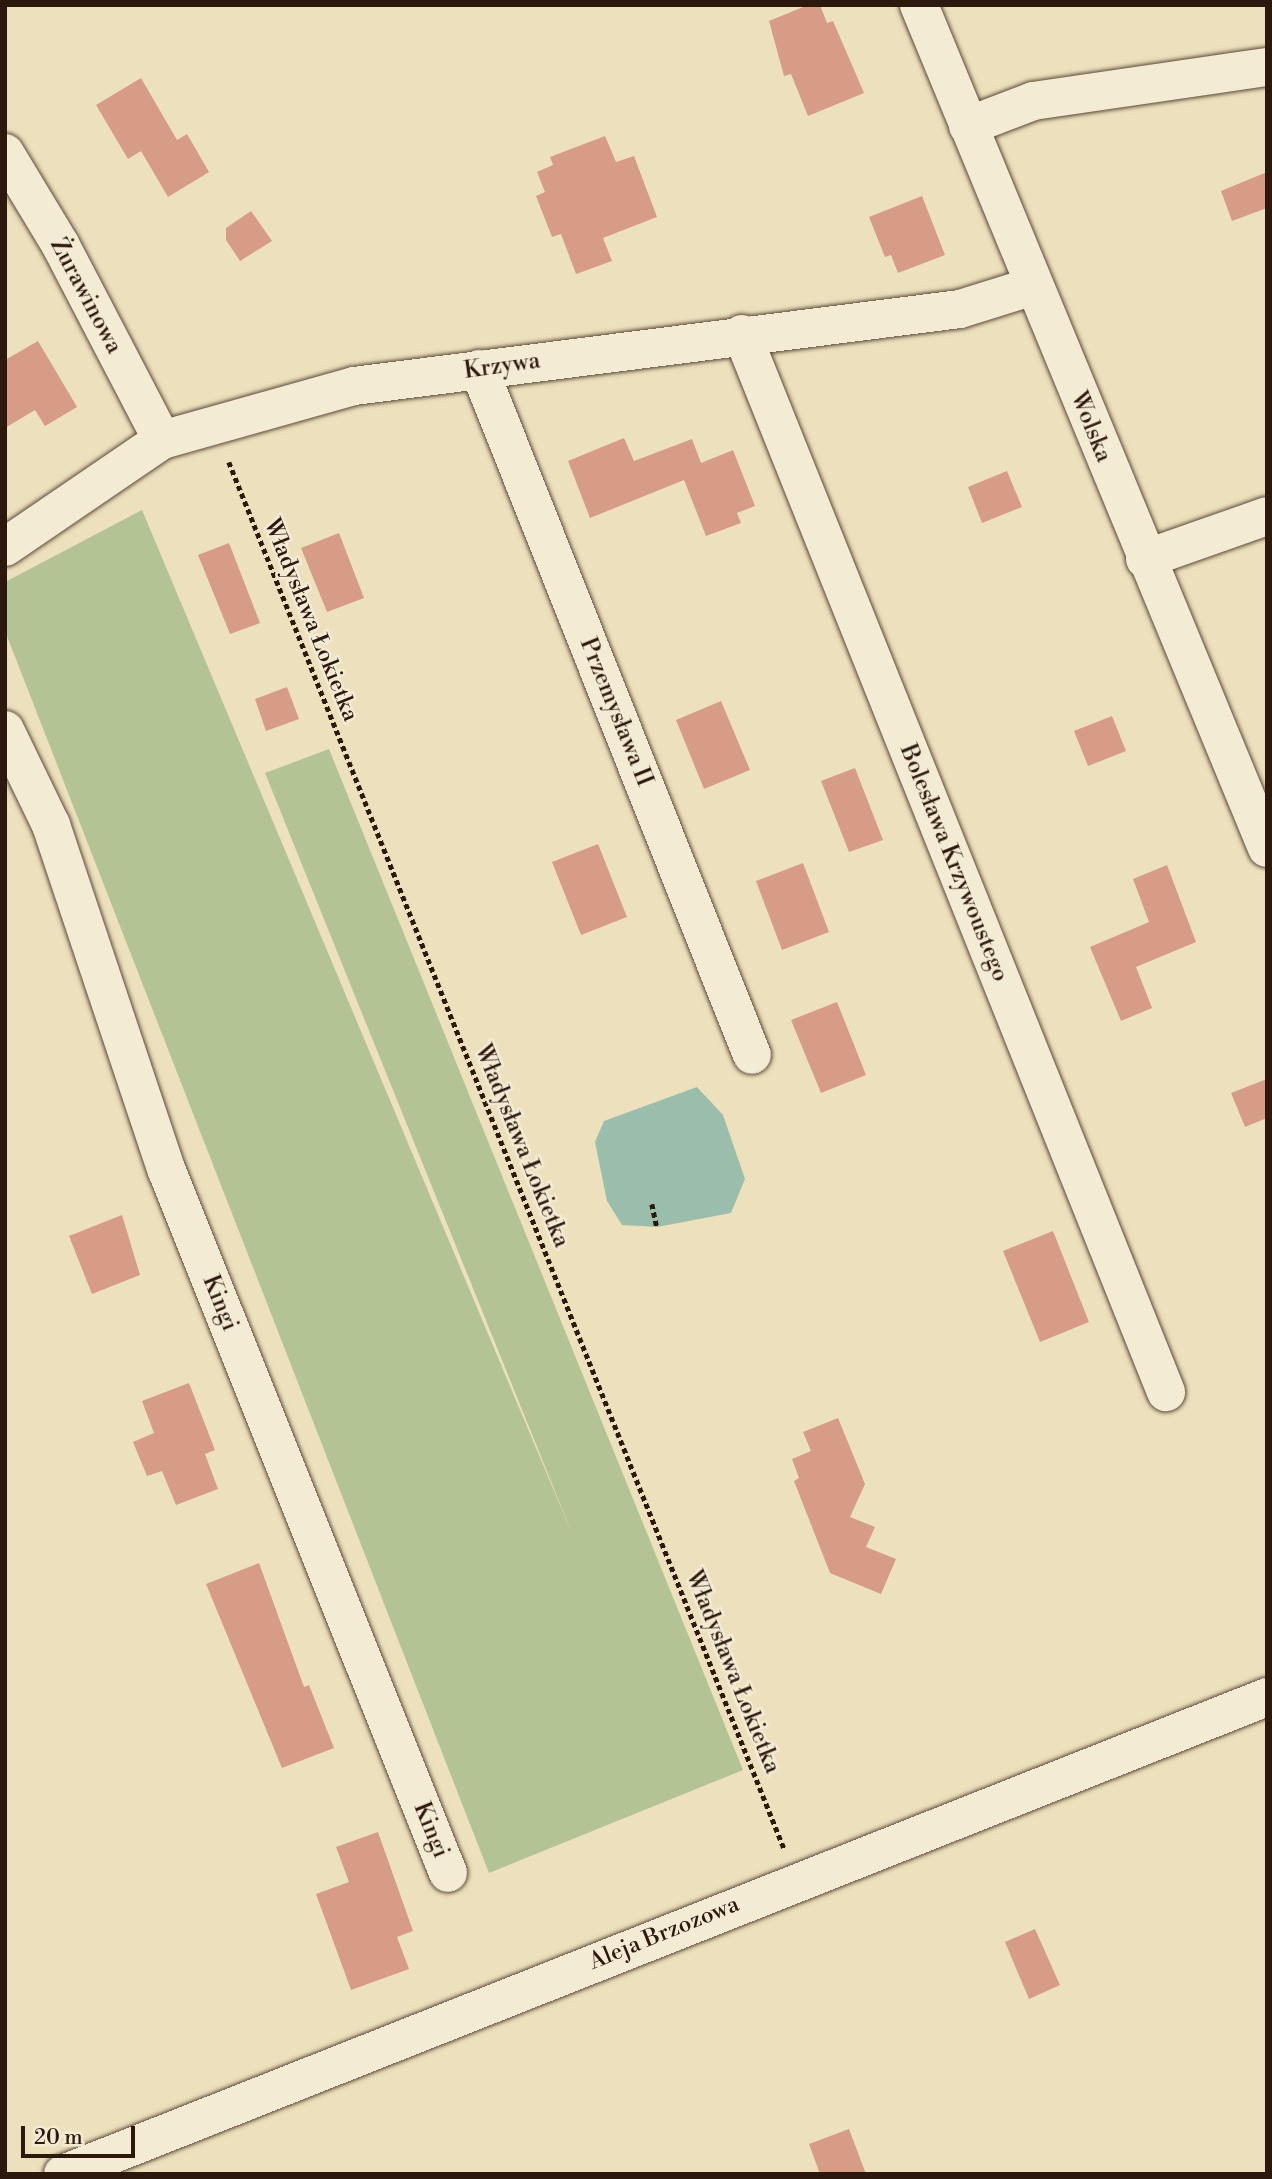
<!DOCTYPE html>
<html>
<head>
<meta charset="utf-8">
<style>
  body { margin:0 }
  #map { position:relative; width:1272px; height:2179px; overflow:hidden; background:#ede0bd; font-family:"Libre Bodoni",serif }
  div>[style] { position:absolute }
  [style*='--x'] { left:calc(var(--x)*1px); top:calc(var(--y)*1px); width:calc(var(--w)*1px); rotate:calc(var(--a)*1deg) }
  .green>* { inset:0; background:#b4c394 }
  .water>* { inset:0; background:#9abeab }
  .building>* { inset:0; background:#d79c86 }
  .path>* { height:4.5px; margin-top:-2.25px; transform-origin:0; background:repeating-linear-gradient(90deg,#2c180c 0 5px,transparent 0 8.5px) }
  .roads { filter:drop-shadow(0 0 2px #5c4a38) drop-shadow(0 0 2px #5c4a38) }
  .minor>* { height:38px; margin:-19px; padding:0 19px; transform-origin:19px; border-radius:19px; background:#f3ebd4 }
  span { translate:-50% -50%; white-space:nowrap; text-align:center; line-height:1.15; -webkit-text-stroke:5px #f3ebd4; paint-order:stroke }
  .street-label { font-size:23px; color:#2c180c }
  .frame { position:absolute; inset:0; border:7px solid #2c180c; pointer-events:none }
  .scale { position:absolute; left:21px; top:2126px; width:114px; height:32px; box-sizing:border-box; border:4px solid #2c180c; border-top:0; padding-left:9px; font-size:21px; line-height:24px; white-space:nowrap; color:#2c180c; -webkit-text-stroke:5px #f3ebd4; paint-order:stroke }
</style>
</head>
<body>
<div id="map">
  <div class="green">
    <div style="clip-path:polygon(142px 510px,573px 1536px,265px 773px,329px 749px,743px 1770px,489px 1873px,5px 631px,5px 582px)"></div>
  </div>
  <div class="water">
    <div style="clip-path:polygon(697px 1087px,723px 1115px,745px 1179px,731px 1213px,657px 1227px,622px 1225px,607px 1201px,595px 1142px,604px 1121px)"></div>
  </div>
  <div class="building">
    <div style="clip-path:polygon(808px 5px,820px 5px,827px 23px,833px 21px,864px 93px,808px 116px,791px 74px,784px 76px,769px 21px)"></div>
    <div style="clip-path:polygon(141px 78px,177px 140px,187px 134px,209px 172px,168px 197px,141px 151px,128px 159px,96px 105px)"></div>
    <div style="clip-path:polygon(605px 136px,616px 162px,634px 156px,657px 217px,603px 238px,612px 261px,576px 274px,561px 234px,552px 237px,536px 196px,545px 192px,537px 172px,553px 165px,550px 157px)"></div>
    <div style="clip-path:polygon(1267px 172px,1267px 208px,1232px 221px,1221px 191px)"></div>
    <div style="clip-path:polygon(922px 196px,945px 255px,898px 273px,891px 255px,885px 257px,869px 217px)"></div>
    <div style="clip-path:polygon(251px 211px,272px 241px,240px 261px,226px 240px,226px 228px)"></div>
    <div style="clip-path:polygon(38px 341px,77px 407px,45px 426px,35px 410px,5px 428px,5px 360px)"></div>
    <div style="clip-path:polygon(624px 438px,634px 461px,692px 439px,701px 463px,733px 450px,755px 506px,737px 513px,741px 523px,706px 536px,684px 480px,590px 518px,568px 461px)"></div>
    <div style="clip-path:polygon(1007px 471px,1022px 507px,982px 523px,968px 487px)"></div>
    <div style="clip-path:polygon(339px 533px,364px 598px,327px 612px,301px 548px)"></div>
    <div style="clip-path:polygon(229px 543px,260px 623px,230px 634px,198px 555px)"></div>
    <div style="clip-path:polygon(287px 687px,299px 719px,266px 731px,255px 699px)"></div>
    <div style="clip-path:polygon(721px 701px,750px 770px,704px 789px,676px 720px)"></div>
    <div style="clip-path:polygon(1112px 716px,1126px 751px,1088px 766px,1074px 731px)"></div>
    <div style="clip-path:polygon(855px 768px,883px 840px,849px 852px,821px 781px)"></div>
    <div style="clip-path:polygon(598px 844px,627px 917px,581px 935px,552px 862px)"></div>
    <div style="clip-path:polygon(803px 863px,829px 932px,782px 950px,756px 881px)"></div>
    <div style="clip-path:polygon(1167px 865px,1196px 942px,1136px 967px,1152px 1008px,1121px 1021px,1090px 947px,1149px 922px,1133px 879px)"></div>
    <div style="clip-path:polygon(837px 1002px,866px 1075px,821px 1093px,791px 1020px)"></div>
    <div style="clip-path:polygon(1267px 1079px,1267px 1118px,1245px 1127px,1231px 1093px)"></div>
    <div style="clip-path:polygon(122px 1215px,140px 1275px,92px 1294px,69px 1236px)"></div>
    <div style="clip-path:polygon(1053px 1231px,1089px 1322px,1040px 1342px,1003px 1251px)"></div>
    <div style="clip-path:polygon(189px 1383px,215px 1450px,205px 1454px,218px 1489px,176px 1505px,162px 1471px,147px 1476px,133px 1442px,154px 1433px,142px 1401px)"></div>
    <div style="clip-path:polygon(838px 1418px,865px 1484px,850px 1517px,875px 1527px,866px 1547px,896px 1559px,881px 1594px,830px 1573px,794px 1481px,799px 1478px,792px 1459px,811px 1451px,803px 1432px)"></div>
    <div style="clip-path:polygon(259px 1563px,304px 1687px,309px 1685px,334px 1748px,282px 1768px,206px 1584px)"></div>
    <div style="clip-path:polygon(378px 1832px,413px 1931px,397px 1937px,409px 1969px,351px 1990px,316px 1894px,349px 1882px,336px 1847px)"></div>
    <div style="clip-path:polygon(1035px 1929px,1060px 1985px,1029px 1999px,1005px 1942px)"></div>
    <div style="clip-path:polygon(849px 2129px,866px 2174px,820px 2174px,809px 2144px)"></div>
  </div>
  <div class="path">
    <div style="--x:229;--y:462;--w:1493;--a:68.18"></div>
    <div style="--x:652;--y:1204;--w:24;--a:78"></div>
  </div>
  <div class="roads">
    <div class="minor">
      <div style="--x:919;--y:5;--w:912;--a:67.57"></div>
      <div style="--x:968;--y:126;--w:70;--a:-21"></div>
      <div style="--x:1033;--y:101;--w:236;--a:-8.3"></div>
      <div style="--x:5;--y:153;--w:106;--a:58.9"></div>
      <div style="--x:60;--y:244;--w:221;--a:62.5"></div>
      <div style="--x:742;--y:334;--w:1140;--a:68.16"></div>
      <div style="--x:479;--y:369;--w:738;--a:68.3"></div>
      <div style="--x:5;--y:547;--w:190;--a:-34.3"></div>
      <div style="--x:162;--y:440;--w:199;--a:-15.7"></div>
      <div style="--x:354;--y:386;--w:611;--a:-7.24"></div>
      <div style="--x:960;--y:309;--w:77;--a:-17.3"></div>
      <div style="--x:1145;--y:559;--w:129;--a:-19.4"></div>
      <div style="--x:5;--y:730;--w:106;--a:64.2"></div>
      <div style="--x:51;--y:825;--w:365;--a:71.5"></div>
      <div style="--x:167;--y:1171;--w:756;--a:68.18"></div>
      <div style="--x:63;--y:2174;--w:1295;--a:-21.61"></div>
    </div>
  </div>
  <div class="street-label">
    <span style="left:86px;top:296px;rotate:62deg">Żurawinowa</span>
    <span style="left:502px;top:366px;rotate:-8deg">Krzywa</span>
    <span style="left:1091px;top:427px;rotate:68deg">Wolska</span>
    <span style="left:311px;top:620px;rotate:68deg">Władysława Łokietka</span>
    <span style="left:616px;top:712px;rotate:68deg">Przemysława II</span>
    <span style="left:954px;top:863px;rotate:68deg">Bolesława Krzywoustego</span>
    <span style="left:522px;top:1146px;rotate:68deg">Władysława Łokietka</span>
    <span style="left:220px;top:1303px;rotate:68deg">Kingi</span>
    <span style="left:733px;top:1672px;rotate:68deg">Władysława Łokietka</span>
    <span style="left:431px;top:1830px;rotate:68deg">Kingi</span>
    <span style="left:664px;top:1933px;rotate:-22deg">Aleja Brzozowa</span>
  </div>
  <div class="frame"></div>
  <div class="scale">20 m</div>
</div>
</body>
</html>
